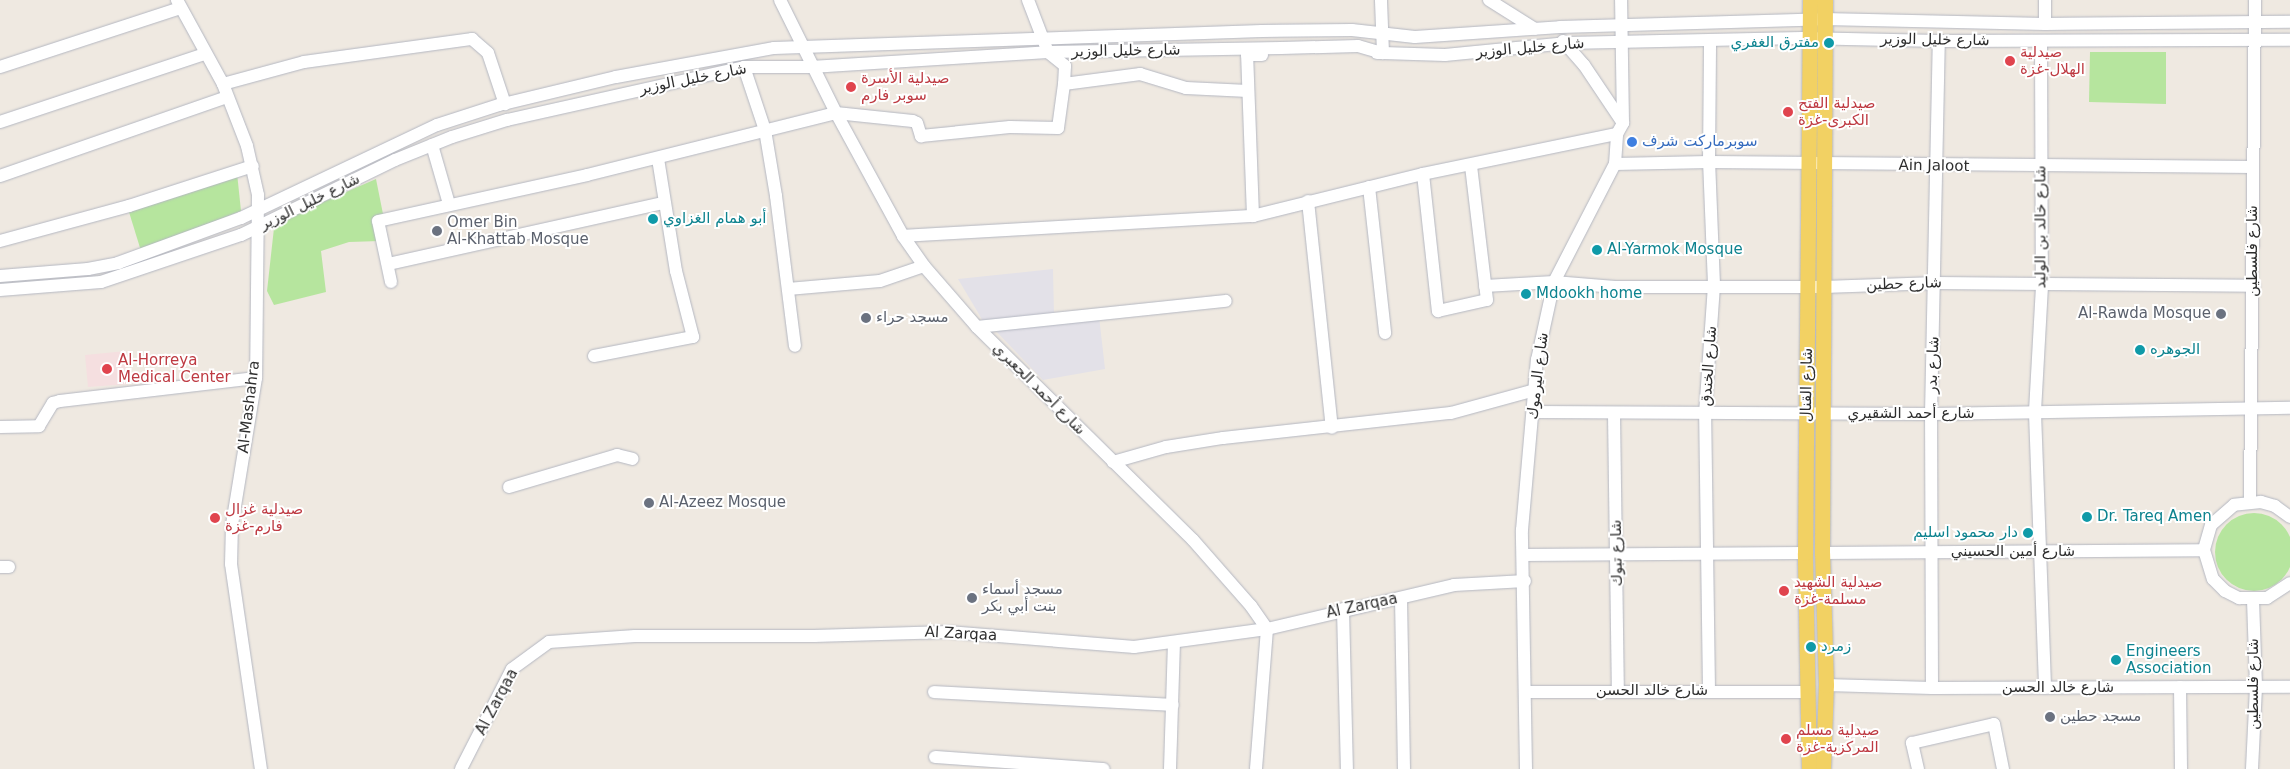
<!DOCTYPE html>
<html>
<head>
<meta charset="utf-8">
<style>
  body { margin:0 }
  #map { position:relative; width:2290px; height:769px; overflow:hidden; background:#efe9e1; font-family:"DejaVu Sans","Noto Sans Arabic",sans-serif }
  div>[style] { position:absolute }
  [style*='--x'] { left:calc(var(--x)*1px); top:calc(var(--y)*1px); width:calc(var(--w)*1px); rotate:calc(var(--a)*1deg) }
  .industrial>* { inset:0; background:#e3e1e8 }
  .medical>* { inset:0; background:#f5dfe0 }
  .green>* { inset:0; background:#b6e59e }
  .round { border-radius:50% }
  .roads { filter:drop-shadow(0 0 1px #b4b7c1) drop-shadow(0 0 1px #b4b7c1) }
  .minor>* { height:12px; margin:-6px; padding:0 6px; transform-origin:6px; border-radius:6px; background:#fff }
  .major>* { height:15px; margin:-7.5px; padding:0 7.5px; transform-origin:7.5px; border-radius:7.5px; background:#f2d163 }
  .dots>* { width:14px; height:14px; translate:-50% -50%; box-sizing:border-box; border:2px solid #fff; border-radius:50% }
  span { translate:-50% -50%; white-space:nowrap; text-align:center; line-height:1.15; -webkit-text-stroke:4px #fff; paint-order:stroke }
  .street-label { font-size:15px; color:#2e2e2e }
  .culture-label { font-size:15px; color:#0d838f }
  .right { translate:-100% -50%; text-align:right }
  .left { translate:0 -50%; text-align:left }
  .health-label { font-size:15px; color:#be3a42 }
  .shop-label { font-size:15px; color:#366cbe }
  .worship-label { font-size:15px; color:#5b616d }
</style>
</head>
<body>
<div id="map">
  <div class="industrial">
    <div style="clip-path:polygon(1053px 269px,1054px 316px,983px 321px,958px 279px)"></div>
    <div style="clip-path:polygon(1099px 316px,1105px 369px,1043px 380px,992px 327px)"></div>
  </div>
  <div class="medical">
    <div style="clip-path:polygon(126px 351px,129px 384px,88px 387px,85px 355px)"></div>
  </div>
  <div class="green">
    <div style="clip-path:polygon(2090px 52px,2166px 52px,2166px 104px,2089px 102px)"></div>
    <div style="clip-path:polygon(237px 173px,241px 211px,141px 251px,129px 212px)"></div>
    <div style="clip-path:polygon(376px 179px,383px 214px,380px 241px,349px 242px,321px 251px,326px 292px,274px 305px,267px 291px,274px 228px,291px 216px)"></div>
    <div class="round" style="left:2215px;top:513px;width:78px;height:78px"></div>
  </div>
  <div class="roads">
    <div class="minor">
      <div style="--x:177;--y:0;--w:96;--a:61.3"></div>
      <div style="--x:223;--y:84;--w:66;--a:68.8"></div>
      <div style="--x:247;--y:146;--w:50;--a:77.3"></div>
      <div style="--x:258;--y:195;--w:183;--a:90.6"></div>
      <div style="--x:256;--y:378;--w:148;--a:99.3"></div>
      <div style="--x:232;--y:524;--w:40;--a:91.4"></div>
      <div style="--x:231;--y:564;--w:207;--a:81.7"></div>
      <div style="--x:780;--y:0;--w:126;--a:63.6"></div>
      <div style="--x:836;--y:113;--w:140;--a:61.4"></div>
      <div style="--x:903;--y:236;--w:37;--a:55"></div>
      <div style="--x:924;--y:266;--w:81;--a:49"></div>
      <div style="--x:977;--y:327;--w:303;--a:44.6"></div>
      <div style="--x:1193;--y:540;--w:88;--a:48.7"></div>
      <div style="--x:1251;--y:606;--w:28;--a:55"></div>
      <div style="--x:1267;--y:629;--w:140;--a:94.5"></div>
      <div style="--x:1028;--y:0;--w:56;--a:69"></div>
      <div style="--x:1048;--y:52;--w:22;--a:39"></div>
      <div style="--x:1065;--y:66;--w:18;--a:93"></div>
      <div style="--x:1489;--y:0;--w:54;--a:32.2"></div>
      <div style="--x:2045;--y:0;--w:24;--a:90"></div>
      <div style="--x:1563;--y:41;--w:32;--a:49"></div>
      <div style="--x:1584;--y:65;--w:70;--a:56.1"></div>
      <div style="--x:2041;--y:41;--w:245;--a:89.8"></div>
      <div style="--x:2042;--y:286;--w:127;--a:93.2"></div>
      <div style="--x:2035;--y:413;--w:275;--a:87.9"></div>
      <div style="--x:1377;--y:53;--w:6;--a:0"></div>
      <div style="--x:1383;--y:53;--w:53;--a:-92.2"></div>
      <div style="--x:0;--y:67;--w:189;--a:-18.1"></div>
      <div style="--x:744;--y:67;--w:66;--a:71.6"></div>
      <div style="--x:765;--y:130;--w:67;--a:80.5"></div>
      <div style="--x:776;--y:196;--w:151;--a:82.8"></div>
      <div style="--x:223;--y:84;--w:84;--a:-15.2"></div>
      <div style="--x:304;--y:62;--w:170;--a:-7.8"></div>
      <div style="--x:472;--y:39;--w:21;--a:41"></div>
      <div style="--x:488;--y:53;--w:54;--a:71.6"></div>
      <div style="--x:0;--y:122;--w:216;--a:-18.4"></div>
      <div style="--x:432;--y:145;--w:61;--a:73.9"></div>
      <div style="--x:1615;--y:164;--w:94;--a:-1.2"></div>
      <div style="--x:1709;--y:162;--w:544;--a:0.53"></div>
      <div style="--x:1423;--y:174;--w:138;--a:83.8"></div>
      <div style="--x:1438;--y:311;--w:50;--a:-12.7"></div>
      <div style="--x:1487;--y:300;--w:135;--a:-96.8"></div>
      <div style="--x:0;--y:176;--w:240;--a:-19.2"></div>
      <div style="--x:1369;--y:187;--w:147;--a:83.7"></div>
      <div style="--x:1308;--y:201;--w:228;--a:84"></div>
      <div style="--x:1253;--y:216;--w:161;--a:-92.1"></div>
      <div style="--x:1247;--y:55;--w:15;--a:0"></div>
      <div style="--x:903;--y:236;--w:351;--a:-3.3"></div>
      <div style="--x:1253;--y:216;--w:175;--a:-13.9"></div>
      <div style="--x:1423;--y:174;--w:198;--a:-11.7"></div>
      <div style="--x:0;--y:241;--w:134;--a:-15.2"></div>
      <div style="--x:129;--y:206;--w:130;--a:-17.9"></div>
      <div style="--x:388;--y:264;--w:283;--a:-12.5"></div>
      <div style="--x:0;--y:276;--w:88;--a:-4.5"></div>
      <div style="--x:88;--y:269;--w:31;--a:-11"></div>
      <div style="--x:118;--y:263;--w:131;--a:-20.1"></div>
      <div style="--x:241;--y:218;--w:217;--a:-25.4"></div>
      <div style="--x:437;--y:125;--w:65;--a:-17.9"></div>
      <div style="--x:499;--y:105;--w:120;--a:-13.5"></div>
      <div style="--x:616;--y:77;--w:161;--a:-10.4"></div>
      <div style="--x:774;--y:48;--w:488;--a:-2"></div>
      <div style="--x:1262;--y:31;--w:90;--a:-0.6"></div>
      <div style="--x:1352;--y:30;--w:63;--a:6.3"></div>
      <div style="--x:1415;--y:37;--w:145;--a:-3.9"></div>
      <div style="--x:1560;--y:27;--w:264;--a:-1.7"></div>
      <div style="--x:1824;--y:19;--w:221;--a:1.3"></div>
      <div style="--x:2045;--y:24;--w:245;--a:-0.5"></div>
      <div style="--x:391;--y:282;--w:62;--a:-102"></div>
      <div style="--x:378;--y:221;--w:214;--a:-12.4"></div>
      <div style="--x:587;--y:175;--w:257;--a:-14"></div>
      <div style="--x:836;--y:113;--w:77;--a:5.9"></div>
      <div style="--x:913;--y:121;--w:4;--a:27"></div>
      <div style="--x:917;--y:123;--w:14;--a:73"></div>
      <div style="--x:921;--y:136;--w:89;--a:-5.8"></div>
      <div style="--x:1010;--y:127;--w:48;--a:1.2"></div>
      <div style="--x:1058;--y:128;--w:44;--a:-82.2"></div>
      <div style="--x:1064;--y:84;--w:77;--a:-7.5"></div>
      <div style="--x:1140;--y:74;--w:48;--a:16.9"></div>
      <div style="--x:1186;--y:88;--w:62;--a:2.8"></div>
      <div style="--x:1485;--y:286;--w:69;--a:-3.3"></div>
      <div style="--x:1554;--y:282;--w:61;--a:4.7"></div>
      <div style="--x:1615;--y:287;--w:209;--a:0"></div>
      <div style="--x:1824;--y:287;--w:112;--a:-2"></div>
      <div style="--x:1936;--y:283;--w:318;--a:0.5"></div>
      <div style="--x:788;--y:289;--w:92;--a:-5"></div>
      <div style="--x:880;--y:281;--w:46;--a:-18.8"></div>
      <div style="--x:0;--y:290;--w:101;--a:-4.5"></div>
      <div style="--x:101;--y:282;--w:148;--a:-18.6"></div>
      <div style="--x:241;--y:235;--w:171;--a:-26"></div>
      <div style="--x:395;--y:160;--w:61;--a:-22"></div>
      <div style="--x:452;--y:137;--w:58;--a:-17.2"></div>
      <div style="--x:507;--y:120;--w:243;--a:-12.6"></div>
      <div style="--x:744;--y:67;--w:67;--a:0"></div>
      <div style="--x:811;--y:67;--w:237;--a:-3.6"></div>
      <div style="--x:1048;--y:52;--w:233;--a:-1"></div>
      <div style="--x:1281;--y:48;--w:77;--a:-1.5"></div>
      <div style="--x:1358;--y:46;--w:26;--a:16"></div>
      <div style="--x:1383;--y:53;--w:62;--a:1.8"></div>
      <div style="--x:1445;--y:55;--w:123;--a:-5.6"></div>
      <div style="--x:1567;--y:43;--w:235;--a:-1.2"></div>
      <div style="--x:1802;--y:38;--w:137;--a:1.3"></div>
      <div style="--x:1939;--y:41;--w:351;--a:-0.2"></div>
      <div style="--x:977;--y:327;--w:250;--a:-6"></div>
      <div style="--x:594;--y:356;--w:101;--a:-10.9"></div>
      <div style="--x:693;--y:337;--w:68;--a:-104.4"></div>
      <div style="--x:676;--y:271;--w:114;--a:-99.1"></div>
      <div style="--x:1533;--y:412;--w:398;--a:0.3"></div>
      <div style="--x:1931;--y:414;--w:359;--a:-1"></div>
      <div style="--x:1614;--y:414;--w:277;--a:89.2"></div>
      <div style="--x:0;--y:427;--w:39;--a:-1"></div>
      <div style="--x:39;--y:426;--w:27;--a:-59"></div>
      <div style="--x:53;--y:403;--w:7;--a:-16"></div>
      <div style="--x:60;--y:401;--w:197;--a:-6.7"></div>
      <div style="--x:1113;--y:462;--w:55;--a:-15.8"></div>
      <div style="--x:1166;--y:447;--w:58;--a:-9"></div>
      <div style="--x:1223;--y:438;--w:229;--a:-6.3"></div>
      <div style="--x:1451;--y:413;--w:87;--a:-15.3"></div>
      <div style="--x:509;--y:487;--w:113;--a:-16.5"></div>
      <div style="--x:617;--y:455;--w:16;--a:14"></div>
      <div style="--x:2250;--y:501;--w:501;--a:-89.43"></div>
      <div style="--x:2290;--y:517;--w:19;--a:-144"></div>
      <div style="--x:2275;--y:506;--w:15;--a:-164"></div>
      <div style="--x:2261;--y:502;--w:27;--a:174"></div>
      <div style="--x:2234;--y:505;--w:30;--a:139"></div>
      <div style="--x:2211;--y:525;--w:26;--a:106"></div>
      <div style="--x:2204;--y:550;--w:30;--a:73"></div>
      <div style="--x:2213;--y:579;--w:17;--a:45"></div>
      <div style="--x:2225;--y:591;--w:16;--a:27"></div>
      <div style="--x:2239;--y:598;--w:28;--a:0"></div>
      <div style="--x:2267;--y:598;--w:27;--a:-33"></div>
      <div style="--x:1822;--y:553;--w:382;--a:-0.4"></div>
      <div style="--x:1523;--y:555;--w:282;--a:-0.4"></div>
      <div style="--x:0;--y:567;--w:9;--a:0"></div>
      <div style="--x:1401;--y:598;--w:171;--a:89"></div>
      <div style="--x:1343;--y:609;--w:160;--a:88.6"></div>
      <div style="--x:1826;--y:685;--w:106;--a:1.6"></div>
      <div style="--x:1932;--y:688;--w:358;--a:-0.2"></div>
      <div style="--x:2180;--y:687;--w:82;--a:89.3"></div>
      <div style="--x:1932;--y:688;--w:274;--a:-90.2"></div>
      <div style="--x:1931;--y:414;--w:373;--a:-88.8"></div>
      <div style="--x:1709;--y:691;--w:277;--a:-90.8"></div>
      <div style="--x:1705;--y:414;--w:129;--a:-86"></div>
      <div style="--x:1714;--y:285;--w:123;--a:-92.3"></div>
      <div style="--x:1709;--y:162;--w:121;--a:-89.5"></div>
      <div style="--x:934;--y:692;--w:239;--a:3.1"></div>
      <div style="--x:1526;--y:692;--w:282;--a:0"></div>
      <div style="--x:935;--y:757;--w:169;--a:4.1"></div>
      <div style="--x:461;--y:769;--w:112;--a:-63"></div>
      <div style="--x:512;--y:669;--w:46;--a:-36.1"></div>
      <div style="--x:549;--y:642;--w:86;--a:-4"></div>
      <div style="--x:635;--y:636;--w:179;--a:0"></div>
      <div style="--x:814;--y:636;--w:134;--a:-1.7"></div>
      <div style="--x:948;--y:632;--w:187;--a:4.6"></div>
      <div style="--x:1134;--y:647;--w:134;--a:-7.7"></div>
      <div style="--x:1267;--y:629;--w:192;--a:-13.2"></div>
      <div style="--x:1454;--y:585;--w:71;--a:-3.2"></div>
      <div style="--x:1170;--y:769;--w:126;--a:-88.2"></div>
      <div style="--x:1526;--y:769;--w:239;--a:-91"></div>
      <div style="--x:1522;--y:530;--w:171;--a:-85"></div>
      <div style="--x:1537;--y:360;--w:80;--a:-77.7"></div>
      <div style="--x:1554;--y:282;--w:133;--a:-62.7"></div>
      <div style="--x:1615;--y:164;--w:30;--a:-86"></div>
      <div style="--x:1617;--y:134;--w:13;--a:-61"></div>
      <div style="--x:1623;--y:123;--w:123;--a:-90.9"></div>
      <div style="--x:1918;--y:769;--w:27;--a:-103"></div>
      <div style="--x:1912;--y:743;--w:84;--a:-13"></div>
      <div style="--x:1994;--y:724;--w:46;--a:78.7"></div>
      <div style="--x:2252;--y:769;--w:83;--a:-87.2"></div>
      <div style="--x:2256;--y:686;--w:86;--a:-92"></div>
    </div>
    <div class="major">
      <div style="--x:1809;--y:769;--w:216;--a:-91.1"></div>
      <div style="--x:1805;--y:553;--w:553;--a:-89.48"></div>
      <div style="--x:1823;--y:769;--w:84;--a:-88"></div>
      <div style="--x:1826;--y:685;--w:132;--a:-91.7"></div>
      <div style="--x:1822;--y:553;--w:553;--a:-89.69"></div>
    </div>
  </div>
  <div class="dots">
    <div style="left:1829px;top:43px;background:#0f9aa8"></div>
    <div style="left:2010px;top:61px;background:#e0444e"></div>
    <div style="left:851px;top:87px;background:#e0444e"></div>
    <div style="left:1788px;top:112px;background:#e0444e"></div>
    <div style="left:1632px;top:142px;background:#3f7fe0"></div>
    <div style="left:653px;top:219px;background:#0f9aa8"></div>
    <div style="left:437px;top:231px;background:#6b7280"></div>
    <div style="left:1597px;top:250px;background:#0f9aa8"></div>
    <div style="left:1526px;top:294px;background:#0f9aa8"></div>
    <div style="left:2221px;top:314px;background:#6b7280"></div>
    <div style="left:866px;top:318px;background:#6b7280"></div>
    <div style="left:2140px;top:350px;background:#0f9aa8"></div>
    <div style="left:107px;top:369px;background:#e0444e"></div>
    <div style="left:649px;top:503px;background:#6b7280"></div>
    <div style="left:2087px;top:517px;background:#0f9aa8"></div>
    <div style="left:215px;top:518px;background:#e0444e"></div>
    <div style="left:2028px;top:533px;background:#0f9aa8"></div>
    <div style="left:1784px;top:591px;background:#e0444e"></div>
    <div style="left:972px;top:598px;background:#6b7280"></div>
    <div style="left:1811px;top:647px;background:#0f9aa8"></div>
    <div style="left:2116px;top:660px;background:#0f9aa8"></div>
    <div style="left:2050px;top:717px;background:#6b7280"></div>
    <div style="left:1786px;top:739px;background:#e0444e"></div>
  </div>
  <div class="street-label">
    <span style="left:1935px;top:40px;rotate:1deg">شارع خليل الوزير</span>
    <span style="left:1530px;top:48px;rotate:-5deg">شارع خليل الوزير</span>
    <span style="left:1126px;top:51px;rotate:-1deg">شارع خليل الوزير</span>
    <span style="left:693px;top:79px;rotate:-11deg">شارع خليل الوزير</span>
    <span style="left:1934px;top:166px;rotate:1deg">Ain Jaloot</span>
    <span style="left:310px;top:202px;rotate:-26deg">شارع خليل الوزير</span>
    <span style="left:2041px;top:227px;rotate:-90deg">شارع خالد بن الوليد</span>
    <span style="left:2253px;top:251px;rotate:-90deg">شارع فلسطين</span>
    <span style="left:1904px;top:284px;rotate:-2deg">شارع حطين</span>
    <span style="left:1933px;top:365px;rotate:-88deg">شارع بدر</span>
    <span style="left:1709px;top:366px;rotate:-86deg">شارع الخندق</span>
    <span style="left:1538px;top:376px;rotate:-83deg">شارع اليرموك</span>
    <span style="left:1807px;top:385px;rotate:-89deg">شارع القنال</span>
    <span style="left:1039px;top:389px;rotate:45deg">شارع أحمد الجعبري</span>
    <span style="left:249px;top:407px;rotate:-83deg">Al-Mashahra</span>
    <span style="left:1911px;top:414px">شارع أحمد الشقيري</span>
    <span style="left:2013px;top:552px">شارع أمين الحسيني</span>
    <span style="left:1617px;top:553px;rotate:-91deg">شارع تبوك</span>
    <span style="left:1362px;top:606px;rotate:-12deg">Al Zarqaa</span>
    <span style="left:961px;top:634px;rotate:3deg">Al Zarqaa</span>
    <span style="left:2254px;top:684px;rotate:-90deg">شارع فلسطين</span>
    <span style="left:2058px;top:688px">شارع خالد الحسن</span>
    <span style="left:1652px;top:691px">شارع خالد الحسن</span>
    <span style="left:497px;top:702px;rotate:-62deg">Al Zarqaa</span>
  </div>
  <div class="culture-label">
    <span class="right" style="left:1819px;top:43px">مفترق الغفري</span>
    <span class="left" style="left:663px;top:219px">أبو همام الغزاوي</span>
    <span class="left" style="left:1607px;top:250px">Al-Yarmok Mosque</span>
    <span class="left" style="left:1536px;top:294px">Mdookh home</span>
    <span class="left" style="left:2150px;top:350px">الجوهره</span>
    <span class="left" style="left:2097px;top:517px">Dr. Tareq Amen</span>
    <span class="right" style="left:2018px;top:533px">دار محمود اسليم</span>
    <span class="left" style="left:1821px;top:647px">زمرد</span>
    <span class="left" style="left:2126px;top:660px">Engineers<br>Association</span>
  </div>
  <div class="health-label">
    <span class="left" style="left:2020px;top:61px">صيدلية<br>الهلال-غزة</span>
    <span class="left" style="left:861px;top:87px">صيدلية الأسرة<br>سوبر فارم</span>
    <span class="left" style="left:1798px;top:112px">صيدلية الفتح<br>الكبرى-غزة</span>
    <span class="left" style="left:118px;top:369px">Al-Horreya<br>Medical Center</span>
    <span class="left" style="left:225px;top:518px">صيدلية غزال<br>فارم-غزة</span>
    <span class="left" style="left:1794px;top:591px">صيدلية الشهيد<br>مسلمة-غزة</span>
    <span class="left" style="left:1796px;top:739px">صيدلية مسلم<br>المركزية-غزة</span>
  </div>
  <div class="shop-label">
    <span class="left" style="left:1642px;top:142px">سوبرماركت شرف</span>
  </div>
  <div class="worship-label">
    <span class="left" style="left:447px;top:231px">Omer Bin<br>Al-Khattab Mosque</span>
    <span class="right" style="left:2211px;top:314px">Al-Rawda Mosque</span>
    <span class="left" style="left:876px;top:318px">مسجد حراء</span>
    <span class="left" style="left:659px;top:503px">Al-Azeez Mosque</span>
    <span class="left" style="left:982px;top:598px">مسجد أسماء<br>بنت أبي بكر</span>
    <span class="left" style="left:2060px;top:717px">مسجد حطين</span>
  </div>
</div>
</body>
</html>
